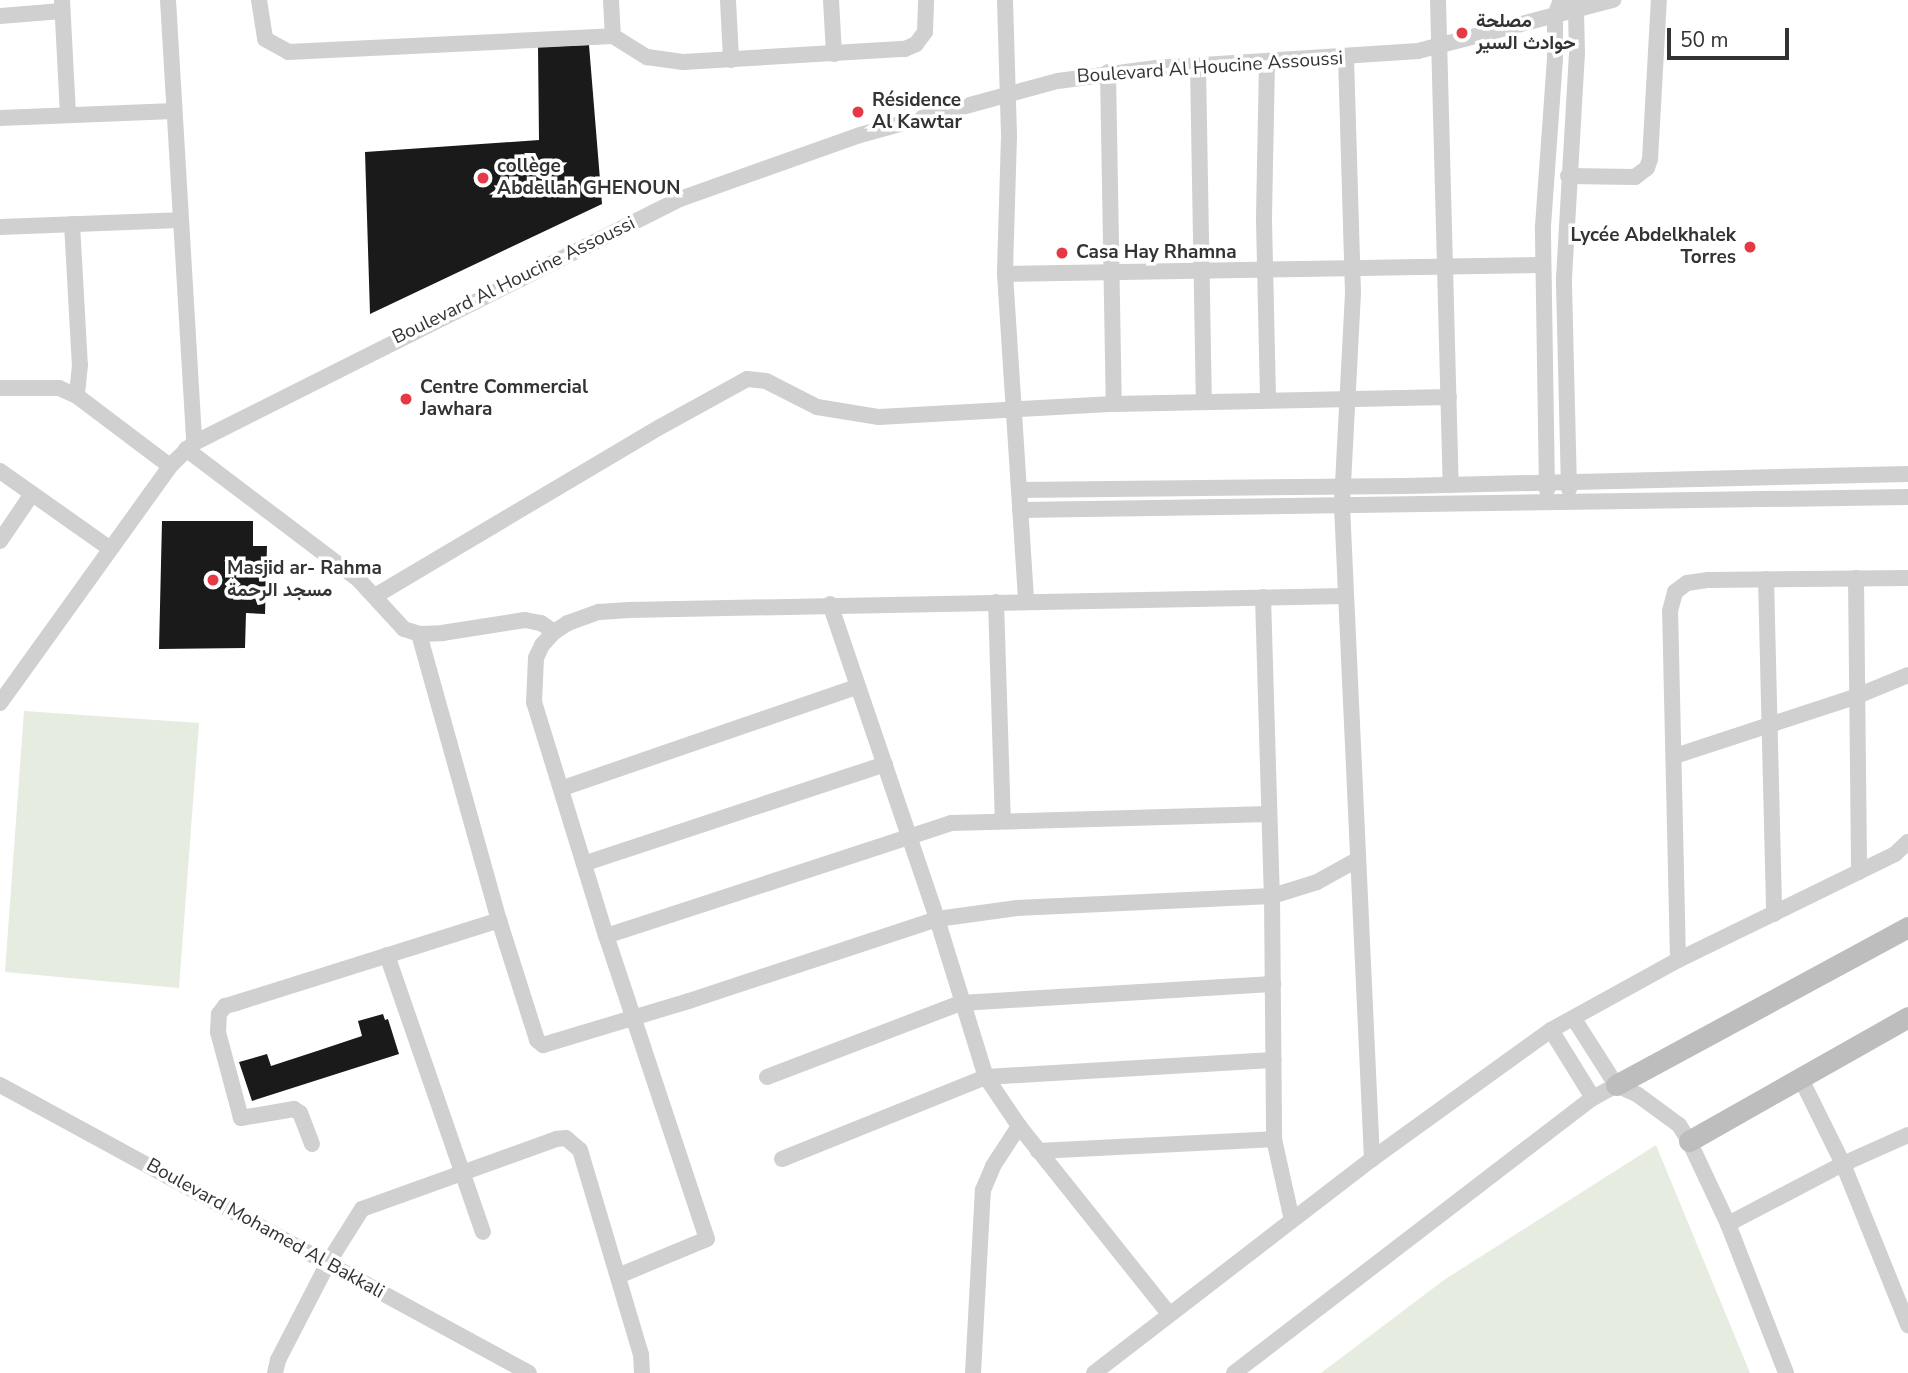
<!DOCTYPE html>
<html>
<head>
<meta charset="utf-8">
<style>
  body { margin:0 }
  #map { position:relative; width:1908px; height:1373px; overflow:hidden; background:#fff; font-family:"Nunito Sans",Vazirmatn,sans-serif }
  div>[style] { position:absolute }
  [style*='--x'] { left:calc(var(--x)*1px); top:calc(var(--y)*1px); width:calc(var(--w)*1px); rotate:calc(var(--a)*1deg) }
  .green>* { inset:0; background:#e6ecdf }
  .building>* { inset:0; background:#1a1a1a }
  .street>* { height:16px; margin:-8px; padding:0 8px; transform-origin:8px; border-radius:8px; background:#d0d0d0 }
  .secondary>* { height:21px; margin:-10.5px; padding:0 10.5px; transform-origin:10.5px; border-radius:10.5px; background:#bdbdbd }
  .dots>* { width:19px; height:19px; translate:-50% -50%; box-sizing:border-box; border:4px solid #fff; border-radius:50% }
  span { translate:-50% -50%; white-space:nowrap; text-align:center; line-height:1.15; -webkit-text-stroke:7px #fff; paint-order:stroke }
  .poi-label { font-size:19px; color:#333; font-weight:700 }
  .left { translate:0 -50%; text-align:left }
  .right { translate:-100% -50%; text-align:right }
  .street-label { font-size:19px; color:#333 }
  .scale { position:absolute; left:1667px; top:28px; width:122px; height:32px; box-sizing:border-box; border:4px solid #333; border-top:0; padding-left:9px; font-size:21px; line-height:24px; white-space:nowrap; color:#333; -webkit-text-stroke:5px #fff; paint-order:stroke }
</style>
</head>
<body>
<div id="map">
  <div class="green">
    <div style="clip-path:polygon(24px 711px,199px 723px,179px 988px,5px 972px)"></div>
    <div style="clip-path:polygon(1656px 1145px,1750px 1373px,1321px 1373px,1444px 1280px)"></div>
  </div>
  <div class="building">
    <div style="clip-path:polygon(589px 45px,602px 204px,370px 314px,365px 152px,539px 140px,538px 47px)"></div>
    <div style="clip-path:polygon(162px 521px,253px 521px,253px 546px,267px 546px,265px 614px,246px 613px,245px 648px,159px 649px)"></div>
    <div style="clip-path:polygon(383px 1014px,385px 1020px,388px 1019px,399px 1054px,252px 1101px,239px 1062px,267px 1054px,271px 1066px,317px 1051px,362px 1036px,358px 1021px)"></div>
  </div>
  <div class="street">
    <div style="--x:62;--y:0;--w:115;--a:87"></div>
    <div style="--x:168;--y:0;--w:444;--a:86.6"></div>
    <div style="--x:259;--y:0;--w:39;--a:81"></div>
    <div style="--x:265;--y:39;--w:26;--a:29"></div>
    <div style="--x:288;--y:52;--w:325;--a:-2.8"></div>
    <div style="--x:613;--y:36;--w:40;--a:32"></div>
    <div style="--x:647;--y:57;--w:36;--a:8"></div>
    <div style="--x:683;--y:62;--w:222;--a:-3.4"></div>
    <div style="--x:905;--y:49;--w:12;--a:-24"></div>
    <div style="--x:916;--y:44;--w:15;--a:-53"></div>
    <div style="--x:925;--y:32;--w:32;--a:-88"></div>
    <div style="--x:611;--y:0;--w:36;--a:87"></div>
    <div style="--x:728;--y:0;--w:60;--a:87.1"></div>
    <div style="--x:831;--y:0;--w:54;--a:86.8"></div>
    <div style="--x:1005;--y:0;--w:136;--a:88.3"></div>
    <div style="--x:1009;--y:136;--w:138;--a:91.7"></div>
    <div style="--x:1005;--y:274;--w:329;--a:86.3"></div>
    <div style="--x:1438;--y:0;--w:485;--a:88.5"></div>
    <div style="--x:0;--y:16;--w:62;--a:-4.6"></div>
    <div style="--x:1346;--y:57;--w:236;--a:88.3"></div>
    <div style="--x:1353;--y:293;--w:213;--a:93"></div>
    <div style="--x:1342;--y:506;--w:654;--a:87.37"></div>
    <div style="--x:1267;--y:61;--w:160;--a:91.1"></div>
    <div style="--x:1264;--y:221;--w:178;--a:88.7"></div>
    <div style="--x:1198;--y:66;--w:335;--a:89"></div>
    <div style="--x:1108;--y:72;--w:332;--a:89"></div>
    <div style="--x:0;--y:118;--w:174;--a:-2.3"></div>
    <div style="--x:1568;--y:176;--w:67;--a:0.9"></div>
    <div style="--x:1635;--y:177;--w:15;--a:-37"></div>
    <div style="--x:1647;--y:168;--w:9;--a:-72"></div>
    <div style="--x:1650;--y:159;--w:159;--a:-86.8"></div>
    <div style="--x:72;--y:224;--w:141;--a:86.8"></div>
    <div style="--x:80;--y:365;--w:31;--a:96"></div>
    <div style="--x:0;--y:227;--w:179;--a:-2.2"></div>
    <div style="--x:1005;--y:274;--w:538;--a:-0.96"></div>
    <div style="--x:0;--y:388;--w:59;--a:0"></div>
    <div style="--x:59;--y:388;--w:20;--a:24"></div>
    <div style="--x:77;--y:396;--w:116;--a:37"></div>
    <div style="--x:186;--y:449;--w:216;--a:37.1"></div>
    <div style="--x:358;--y:579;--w:68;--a:47.4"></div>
    <div style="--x:404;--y:629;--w:16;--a:18"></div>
    <div style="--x:419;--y:634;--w:23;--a:-2"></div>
    <div style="--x:442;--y:633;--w:84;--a:-8.9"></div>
    <div style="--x:525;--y:620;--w:16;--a:11"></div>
    <div style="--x:541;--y:623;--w:16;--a:35"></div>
    <div style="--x:0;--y:471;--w:133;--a:35.2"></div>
    <div style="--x:1569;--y:489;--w:211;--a:-91.4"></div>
    <div style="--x:1564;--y:278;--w:224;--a:-86.7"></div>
    <div style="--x:1577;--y:54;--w:45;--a:-91.3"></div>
    <div style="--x:1576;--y:9;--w:8;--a:-113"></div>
    <div style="--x:1019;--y:490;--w:386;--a:-0.6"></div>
    <div style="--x:1405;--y:486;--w:503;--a:-1.37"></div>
    <div style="--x:1547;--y:490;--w:264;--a:-90.9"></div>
    <div style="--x:1543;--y:226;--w:167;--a:-85.9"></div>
    <div style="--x:1555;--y:59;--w:44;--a:-90"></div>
    <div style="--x:1555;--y:15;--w:16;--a:-68"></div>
    <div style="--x:1020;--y:510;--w:888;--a:-0.84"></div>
    <div style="--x:0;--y:541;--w:57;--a:-55.8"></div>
    <div style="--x:1856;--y:578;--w:294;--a:89.4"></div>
    <div style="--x:1766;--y:579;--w:335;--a:88.6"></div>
    <div style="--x:375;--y:596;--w:331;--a:-30.7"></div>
    <div style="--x:660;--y:427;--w:99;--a:-28.9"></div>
    <div style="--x:747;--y:379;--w:19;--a:6"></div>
    <div style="--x:766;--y:381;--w:57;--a:27"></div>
    <div style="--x:817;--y:407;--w:63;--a:9.2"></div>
    <div style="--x:879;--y:417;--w:235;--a:-3.2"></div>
    <div style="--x:1114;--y:404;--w:335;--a:-1.2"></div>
    <div style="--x:1263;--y:597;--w:299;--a:88.3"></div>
    <div style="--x:1272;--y:896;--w:243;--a:89.5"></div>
    <div style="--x:1274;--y:1139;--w:83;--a:77.5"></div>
    <div style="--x:996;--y:602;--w:217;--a:88.2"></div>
    <div style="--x:830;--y:604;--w:333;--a:71.2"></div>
    <div style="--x:937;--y:919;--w:165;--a:72.8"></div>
    <div style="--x:986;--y:1077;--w:59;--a:56"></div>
    <div style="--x:1019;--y:1126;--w:241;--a:51.4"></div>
    <div style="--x:419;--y:634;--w:297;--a:74.4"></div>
    <div style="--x:499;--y:920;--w:126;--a:72.4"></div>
    <div style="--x:537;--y:1040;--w:8;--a:40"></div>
    <div style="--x:543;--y:1045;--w:152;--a:-16.8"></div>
    <div style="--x:689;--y:1001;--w:261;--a:-18.3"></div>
    <div style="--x:937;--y:919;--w:81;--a:-7.8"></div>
    <div style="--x:1017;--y:908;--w:255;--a:-2.7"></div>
    <div style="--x:1272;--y:896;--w:47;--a:-17.3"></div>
    <div style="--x:1317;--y:882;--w:46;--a:-28.8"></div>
    <div style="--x:0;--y:703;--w:292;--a:-54.3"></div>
    <div style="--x:170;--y:466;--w:33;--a:-44"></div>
    <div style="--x:194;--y:443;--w:544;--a:-26.66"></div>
    <div style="--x:680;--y:199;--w:191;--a:-19.6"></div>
    <div style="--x:860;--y:135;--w:205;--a:-15.3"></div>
    <div style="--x:1058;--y:81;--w:99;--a:-7.6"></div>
    <div style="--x:1156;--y:68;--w:263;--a:-3.7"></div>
    <div style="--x:1418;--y:51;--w:202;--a:-14.7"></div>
    <div style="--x:1675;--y:756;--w:192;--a:-18.2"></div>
    <div style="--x:1857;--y:696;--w:55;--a:-22.4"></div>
    <div style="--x:563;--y:788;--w:311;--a:-19"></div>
    <div style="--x:586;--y:863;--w:315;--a:-18.3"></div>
    <div style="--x:606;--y:936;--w:363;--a:-18.1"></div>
    <div style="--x:951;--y:823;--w:318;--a:-1.6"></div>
    <div style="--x:387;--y:955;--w:293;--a:70.9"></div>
    <div style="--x:1678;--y:960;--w:349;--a:-91.3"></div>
    <div style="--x:1670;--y:611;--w:20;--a:-75"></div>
    <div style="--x:1675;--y:592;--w:15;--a:-37"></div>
    <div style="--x:1687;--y:583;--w:22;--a:-8"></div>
    <div style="--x:1709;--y:580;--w:199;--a:-0.6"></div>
    <div style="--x:1574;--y:1019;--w:78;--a:57.5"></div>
    <div style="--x:1616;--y:1085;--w:24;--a:24"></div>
    <div style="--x:1638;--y:1095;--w:51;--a:36.2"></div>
    <div style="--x:1679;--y:1125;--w:19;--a:58"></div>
    <div style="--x:1689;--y:1141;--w:92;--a:64.8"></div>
    <div style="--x:1728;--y:1224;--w:160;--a:68.7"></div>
    <div style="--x:1551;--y:1030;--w:80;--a:58.3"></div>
    <div style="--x:767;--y:1077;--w:208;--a:-20.9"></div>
    <div style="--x:961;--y:1003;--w:313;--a:-3.5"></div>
    <div style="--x:1801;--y:1079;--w:95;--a:63.7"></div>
    <div style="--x:1843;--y:1164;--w:174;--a:68"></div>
    <div style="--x:0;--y:1085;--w:602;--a:28.56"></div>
    <div style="--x:312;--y:1144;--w:33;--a:-111"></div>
    <div style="--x:300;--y:1113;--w:7;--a:-146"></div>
    <div style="--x:294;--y:1109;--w:54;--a:170.4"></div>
    <div style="--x:241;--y:1118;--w:89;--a:-105"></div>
    <div style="--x:218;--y:1032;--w:18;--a:-87"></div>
    <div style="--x:219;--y:1014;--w:10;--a:-53"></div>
    <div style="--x:225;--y:1006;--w:11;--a:-15"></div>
    <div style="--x:236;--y:1003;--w:276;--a:-17.5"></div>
    <div style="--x:1038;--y:1151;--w:236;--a:-2.9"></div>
    <div style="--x:782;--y:1159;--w:220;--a:-21.9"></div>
    <div style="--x:986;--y:1077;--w:288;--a:-3.4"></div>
    <div style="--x:1728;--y:1224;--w:130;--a:-27.6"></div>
    <div style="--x:1843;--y:1164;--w:71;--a:-24"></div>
    <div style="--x:618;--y:1276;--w:96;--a:-22.6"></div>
    <div style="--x:707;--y:1239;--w:319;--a:-108.4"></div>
    <div style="--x:606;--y:936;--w:245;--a:-107.1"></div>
    <div style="--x:534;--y:702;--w:44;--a:-87.4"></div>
    <div style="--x:536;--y:658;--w:14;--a:-65"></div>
    <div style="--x:542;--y:645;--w:18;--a:-47"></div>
    <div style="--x:554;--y:632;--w:17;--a:-33"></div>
    <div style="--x:568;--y:623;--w:33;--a:-20"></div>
    <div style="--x:599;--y:612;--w:30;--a:-4"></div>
    <div style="--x:629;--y:610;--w:717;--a:-1.12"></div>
    <div style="--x:275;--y:1373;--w:13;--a:-77"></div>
    <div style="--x:278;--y:1360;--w:109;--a:-62.7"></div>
    <div style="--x:328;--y:1263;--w:64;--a:-57.8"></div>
    <div style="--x:362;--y:1209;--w:206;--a:-19.8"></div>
    <div style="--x:556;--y:1139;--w:10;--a:-6"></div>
    <div style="--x:566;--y:1138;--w:18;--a:41"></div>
    <div style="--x:580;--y:1150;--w:213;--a:73.4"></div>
    <div style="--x:641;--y:1354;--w:19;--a:87"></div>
    <div style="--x:973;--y:1373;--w:183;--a:-86.9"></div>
    <div style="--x:983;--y:1190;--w:26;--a:-67"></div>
    <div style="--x:993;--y:1166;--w:48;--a:-57"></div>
    <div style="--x:1094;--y:1373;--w:351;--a:-37.6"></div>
    <div style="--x:1372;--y:1159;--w:221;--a:-35.8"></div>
    <div style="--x:1551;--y:1030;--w:145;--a:-28.9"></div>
    <div style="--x:1678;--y:960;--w:242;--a:-26"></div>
    <div style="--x:1895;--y:854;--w:18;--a:-43"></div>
    <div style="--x:1234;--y:1373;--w:452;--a:-37.5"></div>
    <div style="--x:1593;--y:1098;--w:26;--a:-29"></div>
  </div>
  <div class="secondary">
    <div style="--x:1616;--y:1085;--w:332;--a:-28.4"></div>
    <div style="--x:1689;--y:1141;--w:252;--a:-29.5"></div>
  </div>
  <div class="dots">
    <div style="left:1462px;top:33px;background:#e63946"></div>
    <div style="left:858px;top:112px;background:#e63946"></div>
    <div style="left:483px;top:178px;background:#e63946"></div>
    <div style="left:1750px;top:247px;background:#e63946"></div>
    <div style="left:1062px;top:253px;background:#e63946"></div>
    <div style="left:406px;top:399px;background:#e63946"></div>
    <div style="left:213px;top:580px;background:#e63946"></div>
  </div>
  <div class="poi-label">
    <span class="left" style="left:1476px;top:33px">مصلحة<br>حوادث السير</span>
    <span class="left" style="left:872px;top:112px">Résidence<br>Al Kawtar</span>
    <span class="left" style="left:497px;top:178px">collège<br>Abdellah GHENOUN</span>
    <span class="right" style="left:1736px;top:247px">Lycée Abdelkhalek<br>Torres</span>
    <span class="left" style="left:1076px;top:253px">Casa Hay Rhamna</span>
    <span class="left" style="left:420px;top:399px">Centre Commercial<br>Jawhara</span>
    <span class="left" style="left:227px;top:580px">Masjid ar- Rahma<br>مسجد الرحمة</span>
  </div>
  <div class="street-label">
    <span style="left:1210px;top:68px;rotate:-4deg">Boulevard Al Houcine Assoussi</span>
    <span style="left:514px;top:281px;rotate:-26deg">Boulevard Al Houcine Assoussi</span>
    <span style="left:265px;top:1229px;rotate:29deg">Boulevard Mohamed Al Bakkali</span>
  </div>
  <div class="scale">50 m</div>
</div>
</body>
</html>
